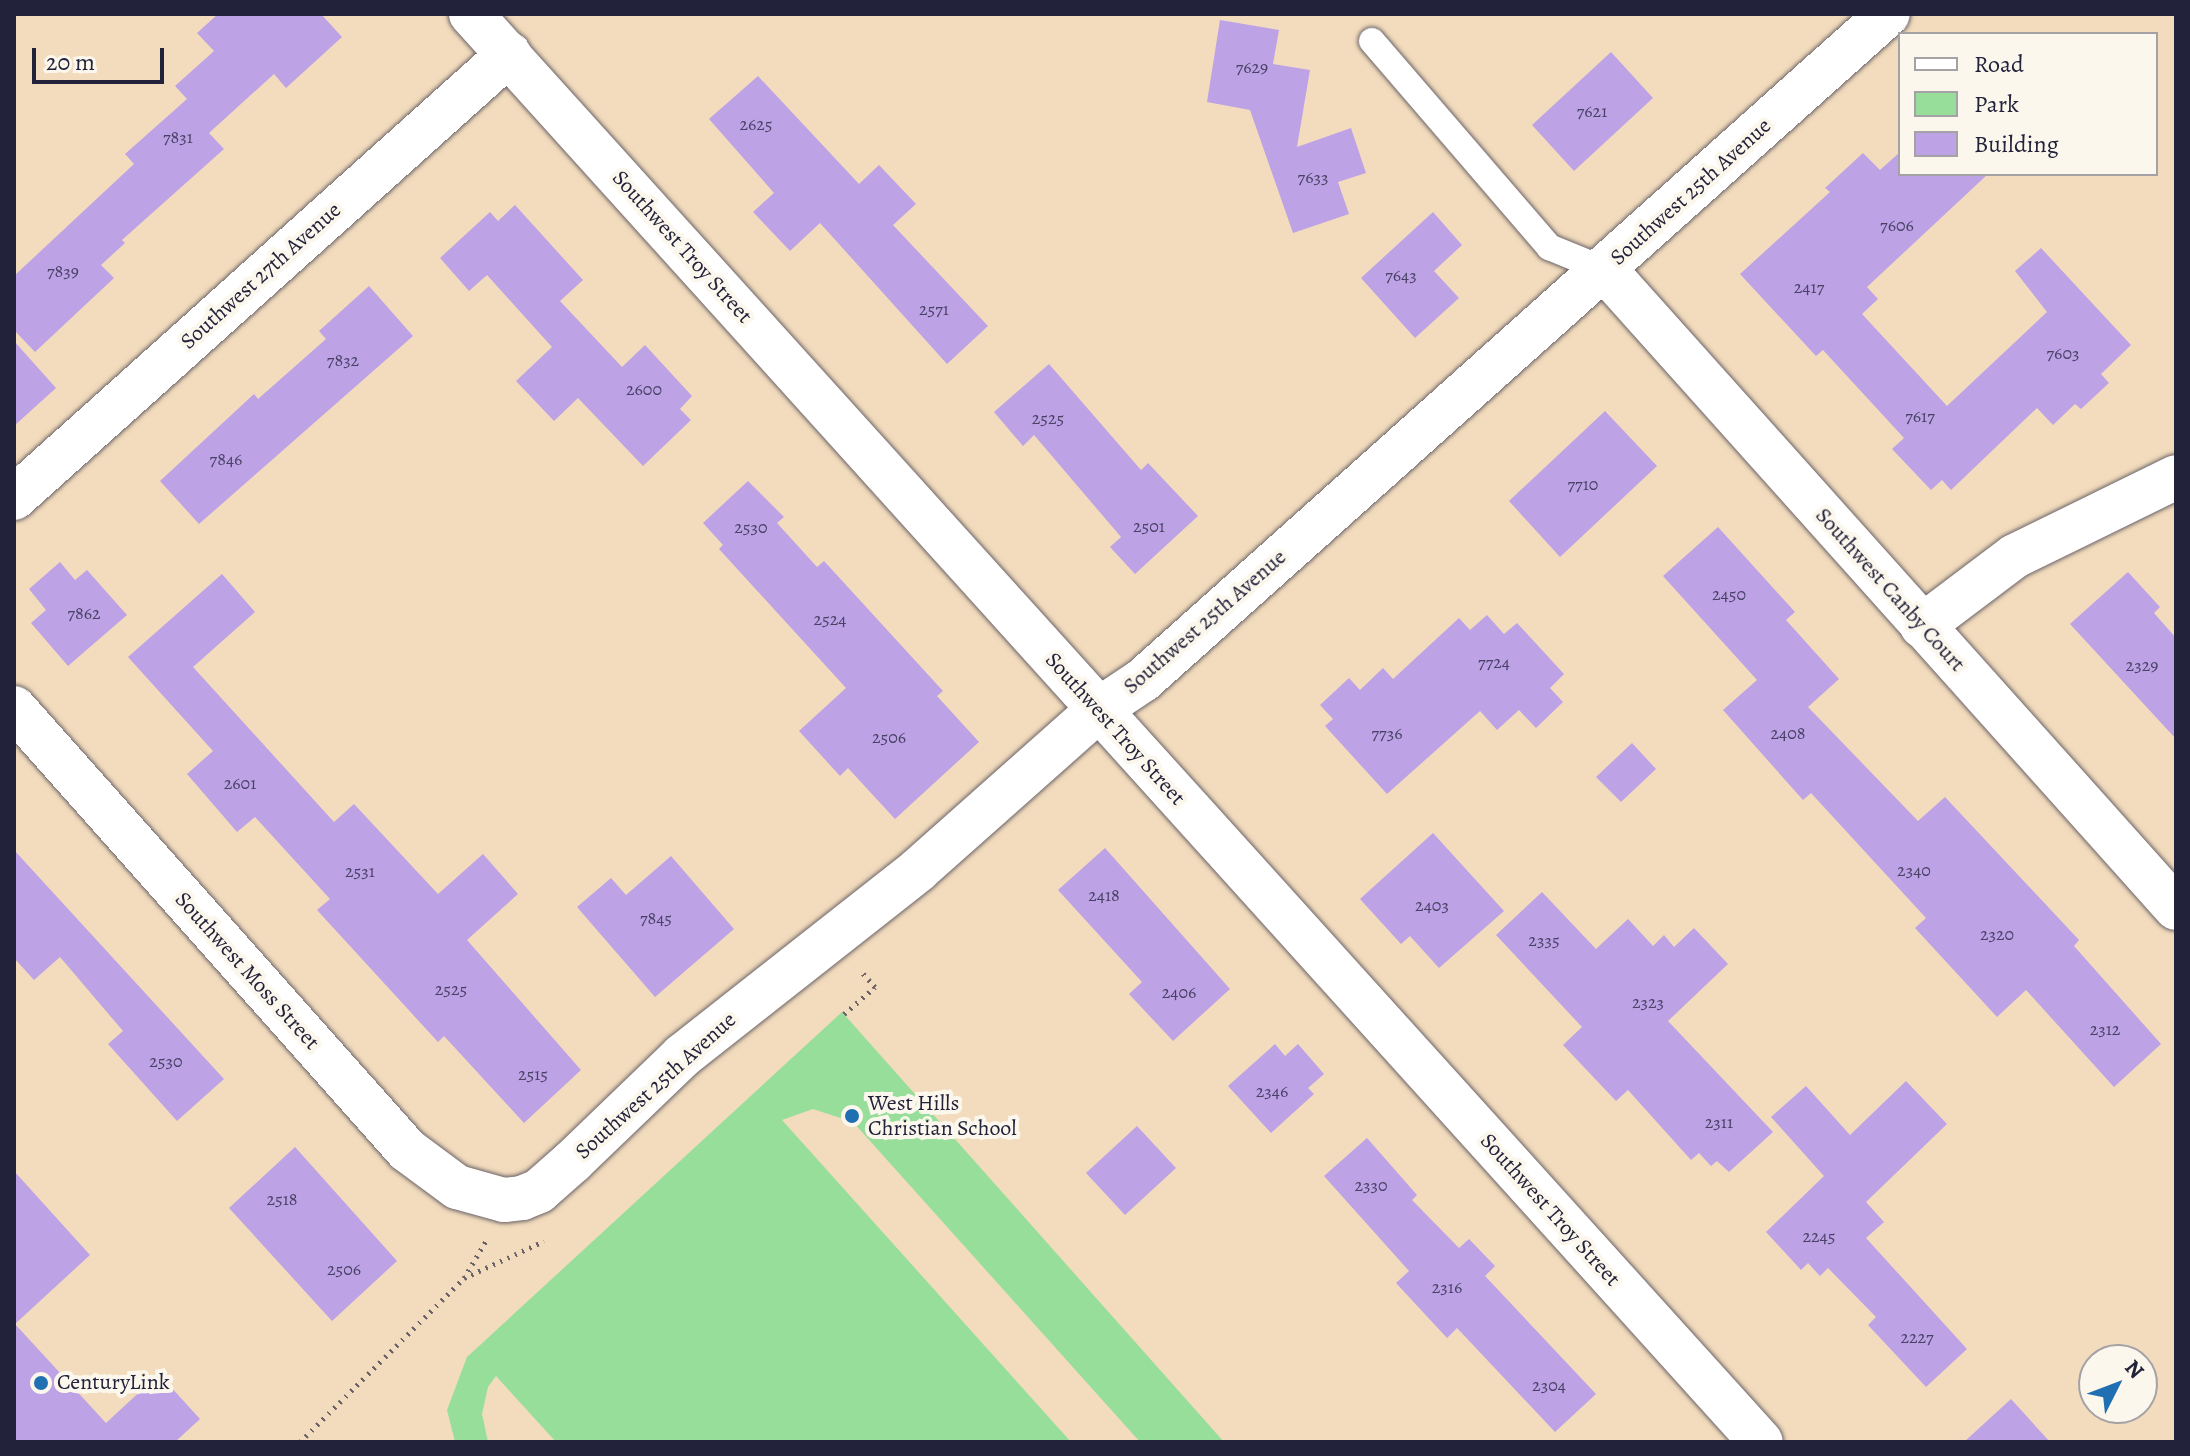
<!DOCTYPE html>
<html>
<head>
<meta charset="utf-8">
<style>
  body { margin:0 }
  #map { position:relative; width:2190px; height:1456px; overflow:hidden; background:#f3dcbd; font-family:Alegreya,serif }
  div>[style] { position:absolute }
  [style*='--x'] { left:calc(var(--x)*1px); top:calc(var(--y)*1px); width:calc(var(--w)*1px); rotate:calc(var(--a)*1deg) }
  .green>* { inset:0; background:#96de99 }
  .building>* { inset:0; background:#bda2e6 }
  .path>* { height:5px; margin-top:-2.5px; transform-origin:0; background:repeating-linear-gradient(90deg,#6b6368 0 2px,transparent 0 8px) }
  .roads { filter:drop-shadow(0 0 2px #6b6368) drop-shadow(0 0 2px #6b6368) }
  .lane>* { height:26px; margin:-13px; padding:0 13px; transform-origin:13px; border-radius:13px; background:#fff }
  .street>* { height:44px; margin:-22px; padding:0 22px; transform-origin:22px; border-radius:22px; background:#fff }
  .dots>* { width:22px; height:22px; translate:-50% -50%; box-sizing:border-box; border:4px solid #fbf7ec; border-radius:50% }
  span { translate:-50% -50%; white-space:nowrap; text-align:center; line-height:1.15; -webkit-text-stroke:8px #fbf7ec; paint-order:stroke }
  .number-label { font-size:18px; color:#494266 }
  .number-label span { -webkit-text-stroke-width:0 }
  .street-label { font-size:22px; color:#22223b }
  .poi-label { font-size:22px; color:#22223b }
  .left { translate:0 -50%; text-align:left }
  .frame { position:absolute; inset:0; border:16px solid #22223b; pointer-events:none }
  .legend { position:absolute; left:1898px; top:32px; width:260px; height:144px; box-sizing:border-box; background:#fbf7ec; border:2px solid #a4a2a5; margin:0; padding:10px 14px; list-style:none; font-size:24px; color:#22223b }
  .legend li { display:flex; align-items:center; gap:16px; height:40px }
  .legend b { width:40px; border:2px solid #a4a2a5 }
  .north { position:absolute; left:2078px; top:1344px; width:80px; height:80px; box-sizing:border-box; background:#fbf7ec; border:2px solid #a4a2a5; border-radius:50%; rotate:48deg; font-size:22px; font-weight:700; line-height:32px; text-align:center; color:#22223b }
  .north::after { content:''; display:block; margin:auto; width:28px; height:36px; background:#1f6fb2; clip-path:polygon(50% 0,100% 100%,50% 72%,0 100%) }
  .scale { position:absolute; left:32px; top:48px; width:132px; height:36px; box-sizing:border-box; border:4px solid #22223b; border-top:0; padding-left:10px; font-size:24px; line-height:28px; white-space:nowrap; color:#22223b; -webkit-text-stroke:6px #fbf7ec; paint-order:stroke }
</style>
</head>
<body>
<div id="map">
  <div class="green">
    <div style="clip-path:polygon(842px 1012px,1224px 1442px,1140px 1442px,853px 1122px,813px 1109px,782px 1120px,1071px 1442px,556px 1442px,496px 1376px,488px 1387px,482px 1414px,488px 1442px,455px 1442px,447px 1410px,467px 1357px)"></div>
  </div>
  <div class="building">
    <div style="clip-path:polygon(218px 14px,321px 14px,342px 37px,286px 88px,274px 74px,209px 133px,224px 149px,122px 240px,125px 243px,101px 265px,114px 278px,35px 352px,14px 330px,14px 276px,134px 164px,125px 154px,187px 99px,175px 86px,214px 51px,197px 33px)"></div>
    <div style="clip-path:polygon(1220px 20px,1279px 30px,1273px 64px,1310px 70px,1297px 147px,1351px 128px,1366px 173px,1338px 182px,1349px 214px,1293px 233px,1250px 110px,1207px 102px)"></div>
    <div style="clip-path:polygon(1611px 52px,1653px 98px,1574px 171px,1532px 125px)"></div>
    <div style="clip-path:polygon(758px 76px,859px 184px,879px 165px,916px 204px,893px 225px,988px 326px,947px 364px,820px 223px,790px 251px,753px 212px,774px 193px,709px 119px)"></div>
    <div style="clip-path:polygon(1900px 152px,1900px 174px,1988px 174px,1867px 287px,1878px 299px,1862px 314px,1947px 406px,2047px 312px,2015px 271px,2041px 248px,2131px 345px,2101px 374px,2109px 383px,2081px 409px,2075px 404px,2053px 425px,2037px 408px,1951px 490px,1942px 480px,1931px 490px,1892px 449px,1904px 438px,1823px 350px,1816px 356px,1740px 274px,1830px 192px,1825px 188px,1863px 153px,1880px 170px)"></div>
    <div style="clip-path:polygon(515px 205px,583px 280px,560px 301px,622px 367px,645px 345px,692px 396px,680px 409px,691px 420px,643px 466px,578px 398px,554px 421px,516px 381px,552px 347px,487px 275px,469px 291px,440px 258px,490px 212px,498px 221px)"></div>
    <div style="clip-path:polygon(1433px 212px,1462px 245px,1434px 271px,1459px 298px,1415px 338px,1361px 278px)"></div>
    <div style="clip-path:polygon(369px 286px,413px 336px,199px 524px,160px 481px,254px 394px,258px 399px,326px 339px,319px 331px)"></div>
    <div style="clip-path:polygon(14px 341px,56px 388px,14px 426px)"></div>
    <div style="clip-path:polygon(1049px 364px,1141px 470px,1148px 463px,1198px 516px,1135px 574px,1110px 547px,1121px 537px,1034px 435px,1023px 446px,994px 412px)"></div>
    <div style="clip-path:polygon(1605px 411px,1657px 466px,1560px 557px,1509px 501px)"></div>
    <div style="clip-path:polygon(748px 481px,784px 517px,777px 523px,817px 567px,824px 561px,943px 691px,937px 696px,979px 742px,895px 819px,848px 768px,840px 776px,799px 731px,846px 688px,719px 549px,723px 545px,703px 523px)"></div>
    <div style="clip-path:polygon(1718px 527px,1795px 612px,1786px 620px,1839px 679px,1808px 707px,1918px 821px,1945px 797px,2079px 940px,2074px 946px,2161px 1044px,2114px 1087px,2026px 990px,1997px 1017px,1915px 928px,1926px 918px,1811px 793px,1803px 800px,1723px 710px,1757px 680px,1663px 576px)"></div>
    <div style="clip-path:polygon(60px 562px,75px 580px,87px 570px,127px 615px,68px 666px,31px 623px,46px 610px,29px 589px)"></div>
    <div style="clip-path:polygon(2128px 572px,2160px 607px,2154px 613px,2176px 638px,2176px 739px,2070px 624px)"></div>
    <div style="clip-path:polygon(222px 574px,255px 612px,193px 667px,334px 822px,354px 804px,438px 894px,483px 854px,518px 894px,467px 940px,581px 1070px,524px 1123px,444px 1036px,438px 1042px,317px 910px,330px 899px,255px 817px,237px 832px,187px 774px,213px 751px,128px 657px)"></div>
    <div style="clip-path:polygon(1487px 615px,1504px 634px,1517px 623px,1564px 674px,1550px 688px,1563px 702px,1536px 728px,1519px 710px,1497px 730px,1480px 711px,1387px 794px,1325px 726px,1333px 719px,1320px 705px,1349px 678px,1360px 690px,1383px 668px,1393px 679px,1459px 618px,1470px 630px)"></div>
    <div style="clip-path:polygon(1632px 743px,1656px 769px,1621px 802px,1596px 777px)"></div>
    <div style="clip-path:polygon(1433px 833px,1504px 911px,1439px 968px,1410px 936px,1401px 944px,1360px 899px)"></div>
    <div style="clip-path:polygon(1105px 848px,1230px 989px,1173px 1041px,1129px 994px,1142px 982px,1058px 890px)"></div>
    <div style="clip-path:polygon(14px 850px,224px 1079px,177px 1121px,108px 1044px,123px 1031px,60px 957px,34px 980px,14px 958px)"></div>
    <div style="clip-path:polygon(671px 856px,734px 929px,655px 997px,577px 907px,611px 878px,626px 895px)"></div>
    <div style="clip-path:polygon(1542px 892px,1596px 949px,1628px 919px,1653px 946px,1664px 935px,1674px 947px,1694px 928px,1728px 964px,1668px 1021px,1773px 1132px,1729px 1172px,1717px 1161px,1711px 1166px,1699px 1153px,1691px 1160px,1628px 1090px,1616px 1101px,1563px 1045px,1582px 1027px,1496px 935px)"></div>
    <div style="clip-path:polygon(1275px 1044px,1285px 1056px,1298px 1044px,1324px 1074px,1308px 1088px,1314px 1094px,1271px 1133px,1228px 1086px)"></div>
    <div style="clip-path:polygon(1906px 1081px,1947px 1124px,1866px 1202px,1884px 1222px,1866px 1238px,1967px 1349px,1926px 1387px,1868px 1325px,1876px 1317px,1828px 1268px,1820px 1276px,1808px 1263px,1801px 1270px,1766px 1232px,1824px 1176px,1771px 1117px,1806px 1086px,1850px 1135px)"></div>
    <div style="clip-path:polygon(1137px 1126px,1176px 1168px,1125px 1215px,1086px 1173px)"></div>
    <div style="clip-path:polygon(1367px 1138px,1417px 1195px,1412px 1200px,1459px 1248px,1469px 1239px,1495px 1266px,1485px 1276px,1596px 1394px,1555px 1432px,1457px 1328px,1447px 1338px,1396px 1283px,1409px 1271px,1324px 1176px)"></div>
    <div style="clip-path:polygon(295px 1147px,397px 1261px,332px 1321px,229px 1208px)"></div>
    <div style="clip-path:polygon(14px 1171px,90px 1255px,15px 1324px,106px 1423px,159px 1374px,200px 1419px,175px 1442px,14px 1442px)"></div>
    <div style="clip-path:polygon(2011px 1399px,2050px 1442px,1964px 1442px)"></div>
  </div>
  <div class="path">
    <div style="--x:844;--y:1014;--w:41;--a:-41.1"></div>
    <div style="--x:875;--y:987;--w:23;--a:-131"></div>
    <div style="--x:464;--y:1278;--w:88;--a:-24.8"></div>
    <div style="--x:300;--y:1442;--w:232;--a:-45"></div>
    <div style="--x:464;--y:1278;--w:43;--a:-59.3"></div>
  </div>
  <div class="roads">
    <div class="lane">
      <div style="--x:1372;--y:41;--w:272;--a:49.3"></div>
      <div style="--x:1549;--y:247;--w:61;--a:22.3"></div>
    </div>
    <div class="street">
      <div style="--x:471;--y:14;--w:1924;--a:47.91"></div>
      <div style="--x:1605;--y:270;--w:856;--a:48.17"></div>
      <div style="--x:14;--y:498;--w:665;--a:-41.89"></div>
      <div style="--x:1922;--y:626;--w:116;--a:-37"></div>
      <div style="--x:2015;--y:556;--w:179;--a:-26.1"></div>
      <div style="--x:14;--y:708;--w:591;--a:48.36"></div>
      <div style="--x:407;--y:1150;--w:62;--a:36.5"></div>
      <div style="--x:457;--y:1187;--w:49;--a:15.5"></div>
      <div style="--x:504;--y:1200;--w:18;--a:-6"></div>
      <div style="--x:522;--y:1198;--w:18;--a:-22"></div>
      <div style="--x:539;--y:1191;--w:45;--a:-41.4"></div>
      <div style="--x:573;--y:1161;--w:151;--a:-43.9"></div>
      <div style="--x:682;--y:1056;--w:300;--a:-38.2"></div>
      <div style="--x:918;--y:870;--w:241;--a:-41.6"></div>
      <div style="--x:1098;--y:710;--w:54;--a:-33.7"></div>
      <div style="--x:1143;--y:680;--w:999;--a:-41.8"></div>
    </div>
  </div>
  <div class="dots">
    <div style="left:852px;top:1116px;background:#1f6fb2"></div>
    <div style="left:41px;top:1383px;background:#1f6fb2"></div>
  </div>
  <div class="number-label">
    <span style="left:1252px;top:67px">7629</span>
    <span style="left:1592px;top:111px">7621</span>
    <span style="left:756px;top:124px">2625</span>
    <span style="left:178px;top:137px">7831</span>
    <span style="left:1313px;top:177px">7633</span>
    <span style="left:1897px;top:225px">7606</span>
    <span style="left:63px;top:271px">7839</span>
    <span style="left:1401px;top:275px">7643</span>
    <span style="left:1809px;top:287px">2417</span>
    <span style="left:934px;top:309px">2571</span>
    <span style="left:2063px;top:353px">7603</span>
    <span style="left:343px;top:360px">7832</span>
    <span style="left:644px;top:389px">2600</span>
    <span style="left:1920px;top:416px">7617</span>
    <span style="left:1048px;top:418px">2525</span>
    <span style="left:226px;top:459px">7846</span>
    <span style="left:1583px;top:484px">7710</span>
    <span style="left:1149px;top:526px">2501</span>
    <span style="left:751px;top:527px">2530</span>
    <span style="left:1729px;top:594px">2450</span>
    <span style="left:84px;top:613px">7862</span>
    <span style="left:830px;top:619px">2524</span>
    <span style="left:1494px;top:662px">7724</span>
    <span style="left:2142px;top:665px">2329</span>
    <span style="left:1387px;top:733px">7736</span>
    <span style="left:1788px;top:733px">2408</span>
    <span style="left:889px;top:737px">2506</span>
    <span style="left:240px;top:783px">2601</span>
    <span style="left:1914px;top:870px">2340</span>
    <span style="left:360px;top:871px">2531</span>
    <span style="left:1104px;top:895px">2418</span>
    <span style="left:1432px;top:905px">2403</span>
    <span style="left:656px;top:918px">7845</span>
    <span style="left:1997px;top:934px">2320</span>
    <span style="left:1544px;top:940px">2335</span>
    <span style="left:451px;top:989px">2525</span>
    <span style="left:1179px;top:992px">2406</span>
    <span style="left:1648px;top:1002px">2323</span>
    <span style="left:2105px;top:1029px">2312</span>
    <span style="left:166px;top:1061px">2530</span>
    <span style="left:533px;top:1074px">2515</span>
    <span style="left:1272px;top:1091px">2346</span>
    <span style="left:1719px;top:1122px">2311</span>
    <span style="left:1371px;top:1185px">2330</span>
    <span style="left:282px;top:1199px">2518</span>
    <span style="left:1819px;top:1236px">2245</span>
    <span style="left:344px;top:1269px">2506</span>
    <span style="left:1447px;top:1287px">2316</span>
    <span style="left:1917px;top:1337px">2227</span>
    <span style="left:1549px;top:1385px">2304</span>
  </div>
  <div class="street-label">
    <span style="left:1691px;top:192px;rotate:-42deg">Southwest 25th Avenue</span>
    <span style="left:682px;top:247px;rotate:48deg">Southwest Troy Street</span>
    <span style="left:261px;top:276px;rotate:-42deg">Southwest 27th Avenue</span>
    <span style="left:1890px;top:590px;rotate:48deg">Southwest Canby Court</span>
    <span style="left:1205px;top:622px;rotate:-41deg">Southwest 25th Avenue</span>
    <span style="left:1115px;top:729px;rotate:48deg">Southwest Troy Street</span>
    <span style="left:247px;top:971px;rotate:48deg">Southwest Moss Street</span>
    <span style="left:656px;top:1086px;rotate:-42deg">Southwest 25th Avenue</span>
    <span style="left:1550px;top:1210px;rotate:48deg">Southwest Troy Street</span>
  </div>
  <div class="poi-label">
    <span class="left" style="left:868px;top:1116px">West Hills<br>Christian School</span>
    <span class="left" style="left:57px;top:1383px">CenturyLink</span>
  </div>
  <div class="frame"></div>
  <ul class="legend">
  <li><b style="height:10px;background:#fff"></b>Road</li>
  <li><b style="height:22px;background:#96de99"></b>Park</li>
  <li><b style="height:22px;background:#bda2e6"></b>Building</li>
  </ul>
  <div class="north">N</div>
  <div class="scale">20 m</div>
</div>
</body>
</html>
